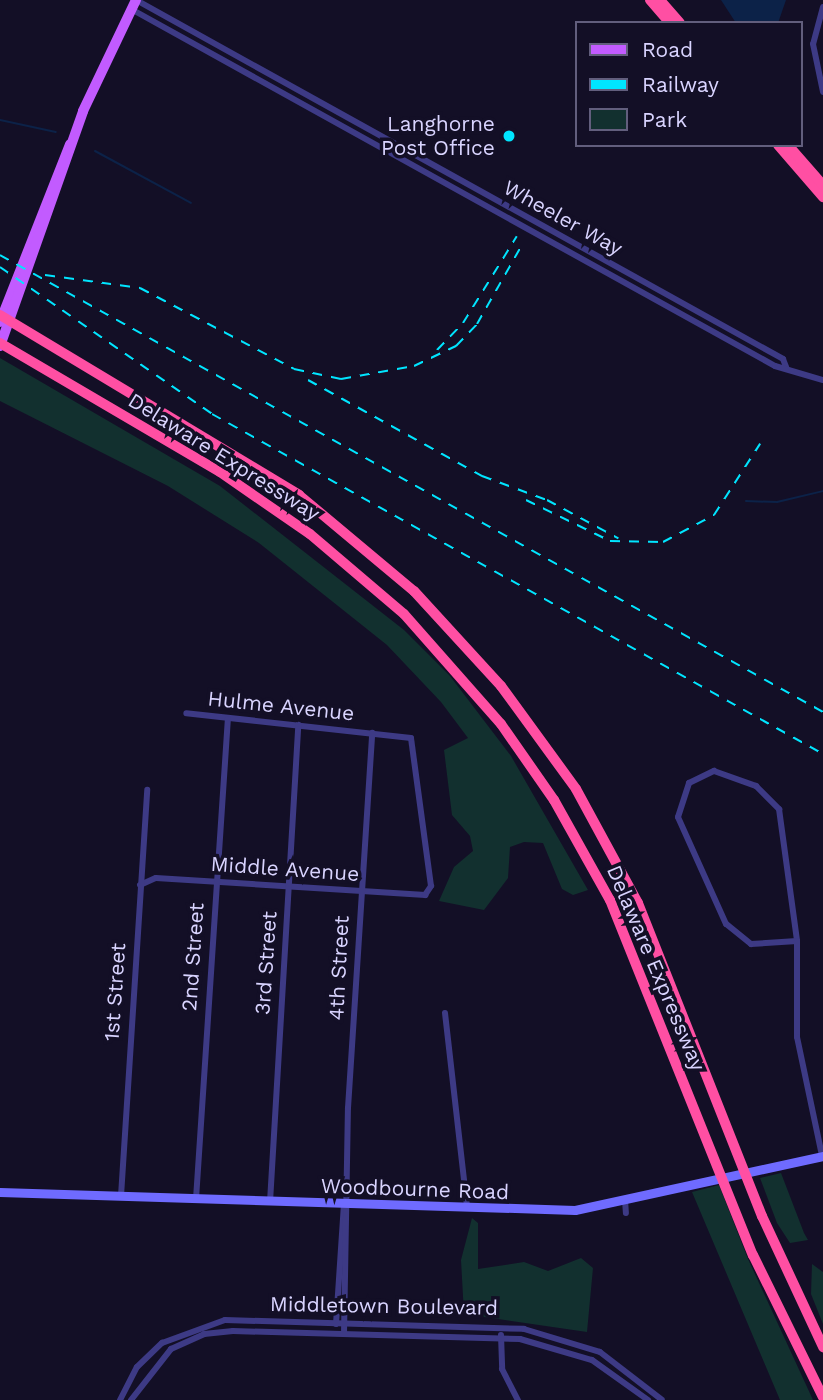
<!DOCTYPE html>
<html>
<head>
<meta charset="utf-8">
<style>
  body { margin:0 }
  #map { position:relative; width:823px; height:1400px; overflow:hidden; background:#130f26; font-family:"Work Sans",sans-serif }
  div>[style] { position:absolute }
  [style*='--x'] { left:calc(var(--x)*1px); top:calc(var(--y)*1px); width:calc(var(--w)*1px); rotate:calc(var(--a)*1deg) }
  .green>* { inset:0; background:#12302f }
  .water>* { inset:0; background:#0c2248 }
  .stream>* { height:2px; margin:-1px; padding:0 1px; transform-origin:1px; border-radius:1px; background:#0c2248 }
  .minor>* { height:6px; margin:-3px; padding:0 3px; transform-origin:3px; border-radius:3px; background:#3d3a85 }
  .secondary>* { height:9px; margin:-4.5px; padding:0 4.5px; transform-origin:4.5px; border-radius:4.5px; background:#6f6bff }
  .primary>* { height:10px; margin:-5px; padding:0 5px; transform-origin:5px; border-radius:5px; background:#c25bff }
  .motorway>* { height:10px; margin:-5px; padding:0 5px; transform-origin:5px; border-radius:5px; background:#ff4fa3 }
  .rail>* { height:2px; margin-top:-1px; transform-origin:0; background:repeating-linear-gradient(90deg,#00e5ff 0 10px,transparent 0 19px) }
  .dots>* { width:19px; height:19px; translate:-50% -50%; box-sizing:border-box; border:4px solid #130f26; border-radius:50% }
  span { translate:-50% -50%; white-space:nowrap; text-align:center; line-height:1.15; -webkit-text-stroke:7px #130f26; paint-order:stroke }
  .poi-label { font-size:21px; color:#d9d4ff }
  .right { translate:-100% -50%; text-align:right }
  .street-label { font-size:21px; color:#d9d4ff }
  .legend { position:absolute; left:575px; top:21px; width:228px; height:126px; box-sizing:border-box; background:#130f26; border:2px solid #625e7d; margin:0; padding:9px 12px; list-style:none; font-size:21px; color:#d9d4ff }
  .legend li { display:flex; align-items:center; gap:14px; height:35px }
  .legend b { width:35px; border:2px solid #625e7d }
</style>
</head>
<body>
<div id="map">
  <div class="green">
    <div style="clip-path:polygon(0 358px,220px 486px,404px 630px,450px 676px,511px 756px,588px 890px,573px 895px,562px 889px,543px 843px,524px 842px,510px 847px,508px 878px,484px 910px,439px 901px,454px 867px,473px 851px,470px 836px,452px 815px,444px 750px,468px 738px,441px 702px,387px 645px,259px 543px,168px 486px,0 401px)"></div>
    <div style="clip-path:polygon(781px 1173px,804px 1233px,808px 1240px,790px 1243px,777px 1223px,760px 1178px)"></div>
    <div style="clip-path:polygon(719px 1185px,748px 1259px,813px 1400px,780px 1400px,692px 1192px)"></div>
    <div style="clip-path:polygon(472px 1218px,478px 1223px,478px 1269px,524px 1262px,548px 1271px,581px 1258px,593px 1268px,587px 1332px,464px 1314px,461px 1260px)"></div>
    <div style="clip-path:polygon(812px 1264px,823px 1272px,823px 1324px,811px 1294px)"></div>
  </div>
  <div class="water">
    <div style="clip-path:polygon(721px 0,786px 0,778px 23px,736px 23px)"></div>
  </div>
  <div class="stream">
    <div style="--x:0;--y:120;--w:57;--a:12.1"></div>
    <div style="--x:95;--y:151;--w:109;--a:28.4"></div>
    <div style="--x:746;--y:501;--w:31;--a:2"></div>
    <div style="--x:777;--y:502;--w:47;--a:-13.4"></div>
  </div>
  <div class="minor">
    <div style="--x:136;--y:0;--w:740;--a:29.02"></div>
    <div style="--x:783;--y:359;--w:9;--a:69"></div>
    <div style="--x:823;--y:7;--w:38;--a:105"></div>
    <div style="--x:813;--y:44;--w:49;--a:78.2"></div>
    <div style="--x:131;--y:9;--w:736;--a:29"></div>
    <div style="--x:775;--y:366;--w:50;--a:16.3"></div>
    <div style="--x:714;--y:771;--w:45;--a:19.7"></div>
    <div style="--x:756;--y:786;--w:33;--a:45"></div>
    <div style="--x:779;--y:809;--w:133;--a:82.2"></div>
    <div style="--x:797;--y:941;--w:46;--a:176.3"></div>
    <div style="--x:751;--y:944;--w:32;--a:-141"></div>
    <div style="--x:726;--y:924;--w:117;--a:-114.2"></div>
    <div style="--x:678;--y:817;--w:36;--a:-72"></div>
    <div style="--x:689;--y:783;--w:28;--a:-26"></div>
    <div style="--x:140;--y:885;--w:17;--a:-24"></div>
    <div style="--x:156;--y:878;--w:270;--a:3.6"></div>
    <div style="--x:425;--y:895;--w:11;--a:-56"></div>
    <div style="--x:431;--y:886;--w:149;--a:-97.7"></div>
    <div style="--x:411;--y:738;--w:226;--a:-173.7"></div>
    <div style="--x:797;--y:941;--w:96;--a:90"></div>
    <div style="--x:797;--y:1037;--w:122;--a:78.1"></div>
    <div style="--x:445;--y:1013;--w:195;--a:83.5"></div>
    <div style="--x:121;--y:1196;--w:407;--a:-86.3"></div>
    <div style="--x:196;--y:1199;--w:481;--a:-86.2"></div>
    <div style="--x:625;--y:1200;--w:13;--a:86"></div>
    <div style="--x:270;--y:1202;--w:478;--a:-86.6"></div>
    <div style="--x:336;--y:1324;--w:119;--a:-86.2"></div>
    <div style="--x:344;--y:1334;--w:226;--a:-89"></div>
    <div style="--x:348;--y:1108;--w:376;--a:-86.3"></div>
    <div style="--x:501;--y:1335;--w:34;--a:88"></div>
    <div style="--x:502;--y:1369;--w:35;--a:63"></div>
    <div style="--x:120;--y:1400;--w:37;--a:-63"></div>
    <div style="--x:137;--y:1367;--w:35;--a:-44"></div>
    <div style="--x:162;--y:1343;--w:67;--a:-20.1"></div>
    <div style="--x:225;--y:1320;--w:299;--a:1.7"></div>
    <div style="--x:524;--y:1329;--w:79;--a:16.8"></div>
    <div style="--x:600;--y:1352;--w:78;--a:37.7"></div>
    <div style="--x:131;--y:1400;--w:65;--a:-51.9"></div>
    <div style="--x:171;--y:1349;--w:36;--a:-24"></div>
    <div style="--x:204;--y:1334;--w:29;--a:-6"></div>
    <div style="--x:233;--y:1331;--w:287;--a:1.6"></div>
    <div style="--x:520;--y:1339;--w:75;--a:16.3"></div>
    <div style="--x:592;--y:1360;--w:69;--a:35.5"></div>
  </div>
  <div class="secondary">
    <div style="--x:0;--y:1192;--w:575;--a:1.79"></div>
    <div style="--x:575;--y:1210;--w:254;--a:-12.3"></div>
  </div>
  <div class="primary">
    <div style="--x:0;--y:322;--w:191;--a:-68.5"></div>
    <div style="--x:0;--y:346;--w:249;--a:-70.5"></div>
    <div style="--x:83;--y:111;--w:123;--a:-64.5"></div>
  </div>
  <div class="motorway">
    <div style="--x:650;--y:0;--w:30;--a:49"></div>
    <div style="--x:660;--y:0;--w:30;--a:49"></div>
    <div style="--x:778;--y:145;--w:69;--a:49.1"></div>
    <div style="--x:788;--y:145;--w:53;--a:48.8"></div>
    <div style="--x:0;--y:315;--w:349;--a:31"></div>
    <div style="--x:299;--y:495;--w:150;--a:39.9"></div>
    <div style="--x:414;--y:591;--w:129;--a:47.5"></div>
    <div style="--x:501;--y:686;--w:127;--a:53.9"></div>
    <div style="--x:576;--y:789;--w:130;--a:61.5"></div>
    <div style="--x:638;--y:903;--w:337;--a:68.4"></div>
    <div style="--x:762;--y:1216;--w:145;--a:65"></div>
    <div style="--x:0;--y:343;--w:255;--a:30.4"></div>
    <div style="--x:220;--y:472;--w:109;--a:34.6"></div>
    <div style="--x:310;--y:534;--w:123;--a:40.4"></div>
    <div style="--x:404;--y:614;--w:147;--a:48.6"></div>
    <div style="--x:501;--y:724;--w:93;--a:55.1"></div>
    <div style="--x:554;--y:800;--w:115;--a:60.8"></div>
    <div style="--x:610;--y:900;--w:383;--a:68.1"></div>
    <div style="--x:753;--y:1255;--w:158;--a:63.8"></div>
  </div>
  <div class="rail">
    <div style="--x:0;--y:255;--w:941;--a:29.04"></div>
    <div style="--x:0;--y:267;--w:258;--a:34.7"></div>
    <div style="--x:212;--y:414;--w:699;--a:29.09"></div>
    <div style="--x:45;--y:275;--w:96;--a:7.8"></div>
    <div style="--x:140;--y:288;--w:174;--a:27.7"></div>
    <div style="--x:294;--y:369;--w:48;--a:12"></div>
    <div style="--x:341;--y:379;--w:74;--a:-10.1"></div>
    <div style="--x:414;--y:366;--w:47;--a:-25.5"></div>
    <div style="--x:456;--y:346;--w:30;--a:-46"></div>
    <div style="--x:477;--y:324;--w:93;--a:-60.4"></div>
    <div style="--x:437;--y:350;--w:37;--a:-46"></div>
    <div style="--x:463;--y:323;--w:102;--a:-58.2"></div>
    <div style="--x:308;--y:380;--w:199;--a:28.9"></div>
    <div style="--x:482;--y:476;--w:69;--a:20.3"></div>
    <div style="--x:547;--y:500;--w:81;--a:28.2"></div>
    <div style="--x:526;--y:500;--w:93;--a:26"></div>
    <div style="--x:610;--y:541;--w:53;--a:1.1"></div>
    <div style="--x:663;--y:542;--w:58;--a:-27.9"></div>
    <div style="--x:714;--y:515;--w:85;--a:-57.1"></div>
  </div>
  <div class="dots">
    <div style="left:509px;top:136px;background:#00e5ff"></div>
  </div>
  <div class="poi-label">
    <span class="right" style="left:495px;top:136px">Langhorne<br>Post Office</span>
  </div>
  <div class="street-label">
    <span style="left:563px;top:218px;rotate:29deg">Wheeler Way</span>
    <span style="left:224px;top:457px;rotate:32deg">Delaware Expressway</span>
    <span style="left:281px;top:706px;rotate:6deg">Hulme Avenue</span>
    <span style="left:285px;top:869px;rotate:4deg">Middle Avenue</span>
    <span style="left:193px;top:957px;rotate:-86deg">2nd Street</span>
    <span style="left:266px;top:963px;rotate:-86deg">3rd Street</span>
    <span style="left:339px;top:968px;rotate:-87deg">4th Street</span>
    <span style="left:656px;top:968px;rotate:67deg">Delaware Expressway</span>
    <span style="left:115px;top:992px;rotate:-86deg">1st Street</span>
    <span style="left:415px;top:1189px;rotate:2deg">Woodbourne Road</span>
    <span style="left:384px;top:1306px;rotate:1deg">Middletown Boulevard</span>
  </div>
  <ul class="legend">
  <li><b style="height:9px;background:#c25bff"></b>Road</li>
  <li><b style="height:9px;background:#00e5ff"></b>Railway</li>
  <li><b style="height:19px;background:#12302f"></b>Park</li>
  </ul>
</div>
</body>
</html>
